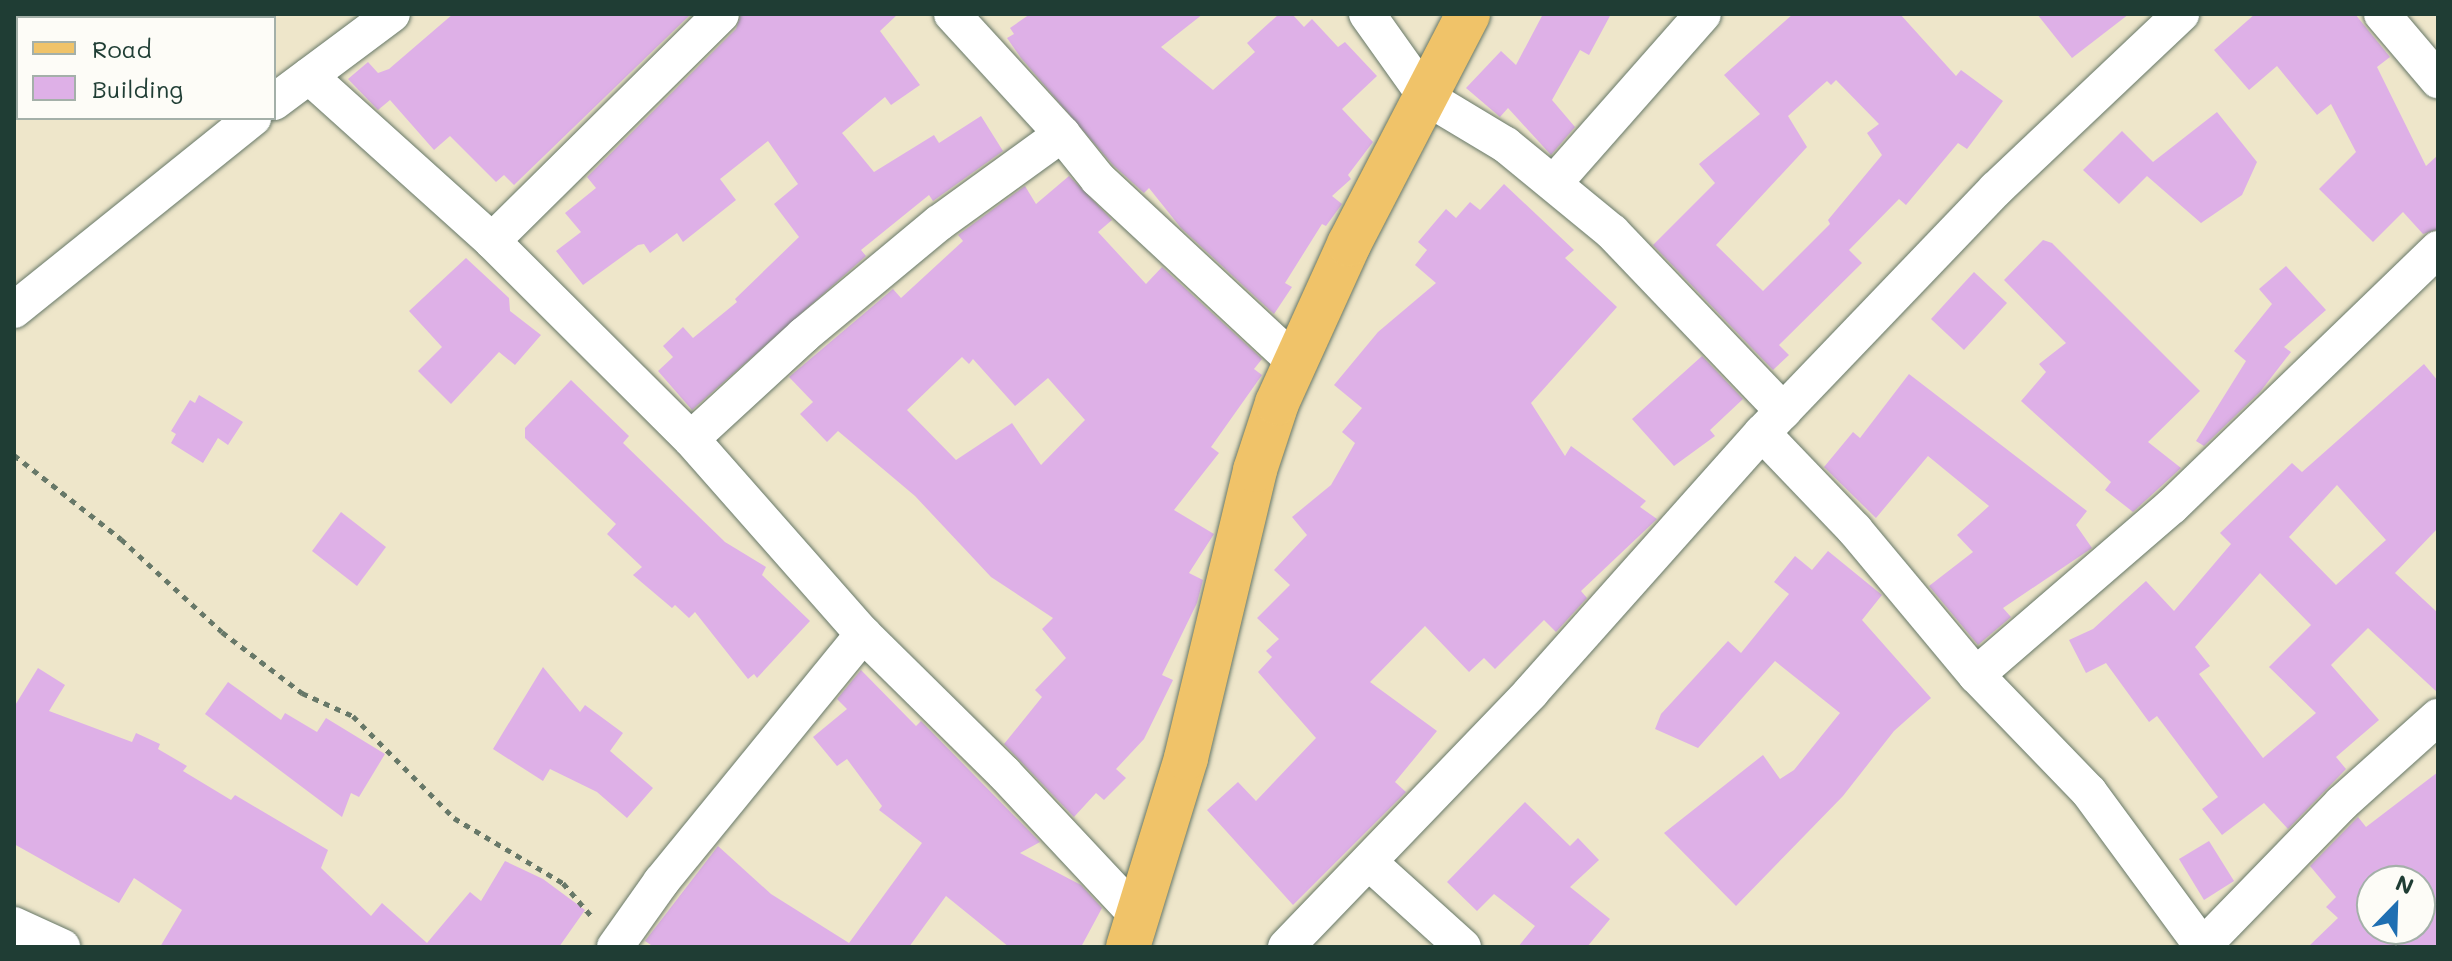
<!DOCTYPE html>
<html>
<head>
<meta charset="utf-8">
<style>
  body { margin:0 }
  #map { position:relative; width:2452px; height:961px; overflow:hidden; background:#eee6ca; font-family:Mali,sans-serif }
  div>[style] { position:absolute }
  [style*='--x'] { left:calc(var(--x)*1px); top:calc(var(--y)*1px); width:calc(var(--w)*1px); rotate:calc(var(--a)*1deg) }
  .building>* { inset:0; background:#deb0e7 }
  .path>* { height:5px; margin-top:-2.5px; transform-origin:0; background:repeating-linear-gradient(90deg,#677868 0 6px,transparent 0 12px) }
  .roads { filter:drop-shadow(0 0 2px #677868) drop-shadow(0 0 2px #677868) }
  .minor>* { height:36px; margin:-18px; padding:0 18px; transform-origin:18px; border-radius:18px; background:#fff }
  .major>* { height:44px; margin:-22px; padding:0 22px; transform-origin:22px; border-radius:22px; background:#f0c369 }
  span { translate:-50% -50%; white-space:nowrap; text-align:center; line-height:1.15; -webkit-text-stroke:6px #fdfcf7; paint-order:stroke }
  .frame { position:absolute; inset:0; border:16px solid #1f3d34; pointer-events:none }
  .legend { position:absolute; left:16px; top:16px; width:260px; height:104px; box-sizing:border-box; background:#fdfcf7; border:2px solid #a4b0a9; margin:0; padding:10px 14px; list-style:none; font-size:24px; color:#1f3d34 }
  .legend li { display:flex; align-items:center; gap:16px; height:40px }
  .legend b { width:40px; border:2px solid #a4b0a9 }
  .north { position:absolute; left:2356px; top:865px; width:80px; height:80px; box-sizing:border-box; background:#fdfcf7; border:2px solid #a4b0a9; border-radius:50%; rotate:23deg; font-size:22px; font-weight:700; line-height:32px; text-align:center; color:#1f3d34 }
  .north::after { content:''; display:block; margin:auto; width:28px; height:36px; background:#1f6fb2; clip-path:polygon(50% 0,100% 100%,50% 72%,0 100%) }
</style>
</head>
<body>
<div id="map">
  <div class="building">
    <div style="clip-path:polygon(453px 14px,691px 14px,514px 185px,504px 175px,496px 182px,450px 136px,434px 150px,390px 100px,378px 110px,348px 79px,368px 62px,378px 73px,389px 69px)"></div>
    <div style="clip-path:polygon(741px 14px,898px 14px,880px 31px,920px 85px,891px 105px,885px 97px,842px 133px,874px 172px,934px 135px,939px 143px,981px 116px,1003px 151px,933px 201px,929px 195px,861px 250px,866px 256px,692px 410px,658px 371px,673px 357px,663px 346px,683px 327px,693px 338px,737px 302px,735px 299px,799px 237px,774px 204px,798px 184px,768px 141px,720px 179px,736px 200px,683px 242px,677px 233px,650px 253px,644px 244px,638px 245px,583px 285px,556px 251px,581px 232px,565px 213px,596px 188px,587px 177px,736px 29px)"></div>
    <div style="clip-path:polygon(1030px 14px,1203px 14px,1161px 47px,1213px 90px,1255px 52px,1247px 43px,1279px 14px,1292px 14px,1304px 27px,1312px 19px,1338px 47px,1345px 42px,1377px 76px,1342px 109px,1373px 142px,1348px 175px,1351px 179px,1332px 196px,1342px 204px,1326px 226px,1322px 224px,1285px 283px,1292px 287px,1274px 314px,1181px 228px,1149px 188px,1144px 193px,1113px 165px,1021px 58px,1007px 38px,1014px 34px,1010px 28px)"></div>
    <div style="clip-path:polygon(1543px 14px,1611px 14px,1589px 55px,1580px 50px,1552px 100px,1575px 127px,1551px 155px,1508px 108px,1500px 117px,1466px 88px,1501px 51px,1516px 65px)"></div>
    <div style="clip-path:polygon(evenodd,1793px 14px,1900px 14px,1956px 76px,1961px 70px,2003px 101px,1967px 149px,1958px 143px,1906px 205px,1899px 199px,1849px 250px,1862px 263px,1779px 345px,1789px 355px,1773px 370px,1653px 245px,1715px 183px,1699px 164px,1760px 114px,1724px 75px,1793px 14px,1836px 80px,1879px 124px,1867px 133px,1882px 155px,1828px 220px,1830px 224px,1763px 291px,1716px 245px,1807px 147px,1788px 116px,1827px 81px,1831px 85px,1836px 80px)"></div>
    <div style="clip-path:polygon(2037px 14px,2129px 14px,2072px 58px)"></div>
    <div style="clip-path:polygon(2255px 14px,2355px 14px,2390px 57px,2377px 67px,2426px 166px,2438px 155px,2438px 229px,2423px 234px,2403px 212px,2373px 242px,2319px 189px,2356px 152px,2331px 104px,2317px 115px,2277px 66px,2249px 90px,2214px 50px)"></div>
    <div style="clip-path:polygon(2217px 112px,2257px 162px,2242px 195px,2201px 223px,2147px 176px,2119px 204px,2083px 170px,2122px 131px,2153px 162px)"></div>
    <div style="clip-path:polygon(evenodd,1069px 176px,1112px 220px,1098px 232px,1146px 284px,1162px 267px,1262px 359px,1254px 369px,1262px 375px,1211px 447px,1219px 453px,1174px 510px,1214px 534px,1189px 573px,1203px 580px,1197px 603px,1162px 675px,1173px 680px,1144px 739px,1116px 769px,1126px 778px,1104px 800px,1096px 793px,1074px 817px,1004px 744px,1042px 697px,1035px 690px,1066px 658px,1042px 629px,1053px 618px,991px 577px,915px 496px,838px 431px,827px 442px,800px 414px,813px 402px,789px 377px,893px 289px,901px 298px,963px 241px,958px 235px,1025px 186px,1036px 204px,1069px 176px,962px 357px,969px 364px,973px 359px,1015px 406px,1048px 378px,1085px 420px,1041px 465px,1012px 423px,956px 460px,907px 410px,962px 357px)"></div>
    <div style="clip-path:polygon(1504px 184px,1574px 250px,1565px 258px,1617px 307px,1531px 403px,1565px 456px,1571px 446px,1646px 501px,1640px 507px,1657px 519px,1581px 591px,1587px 598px,1556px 632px,1544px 620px,1495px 669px,1484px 658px,1469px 672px,1425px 626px,1370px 682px,1437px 731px,1395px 782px,1406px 792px,1293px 905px,1207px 810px,1238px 782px,1256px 801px,1316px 738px,1258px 672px,1272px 657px,1266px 651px,1279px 639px,1257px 618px,1290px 585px,1274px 570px,1307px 535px,1292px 517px,1331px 485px,1355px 443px,1342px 432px,1362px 408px,1334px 385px,1378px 332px,1436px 283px,1415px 265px,1427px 250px,1418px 242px,1446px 209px,1456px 218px,1470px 202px,1480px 210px)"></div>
    <div style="clip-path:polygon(2043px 240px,2052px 243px,2200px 391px,2148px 442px,2181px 468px,2133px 512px,2105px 490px,2111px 482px,2021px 401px,2046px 372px,2039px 364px,2066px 343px,2004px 280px)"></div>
    <div style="clip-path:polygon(466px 258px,509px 298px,510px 311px,541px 335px,515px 365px,499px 352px,451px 404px,418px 371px,442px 347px,409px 311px)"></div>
    <div style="clip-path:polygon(2286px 266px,2326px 310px,2284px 347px,2291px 352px,2260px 392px,2204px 446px,2196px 441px,2246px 361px,2234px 351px,2272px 304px,2259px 289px)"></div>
    <div style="clip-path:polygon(1974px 272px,2007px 303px,1964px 350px,1931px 319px)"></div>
    <div style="clip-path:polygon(1702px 356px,1743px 399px,1710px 430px,1715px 436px,1674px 466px,1632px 419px)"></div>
    <div style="clip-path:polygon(evenodd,2424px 364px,2438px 381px,2438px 528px,2395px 573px,2438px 613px,2438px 693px,2368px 628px,2331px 665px,2379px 720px,2336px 757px,2346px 769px,2288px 829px,2264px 803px,2222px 835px,2202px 809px,2218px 797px,2157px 716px,2149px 722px,2106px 663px,2086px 673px,2069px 640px,2093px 629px,2146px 581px,2174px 611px,2231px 544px,2220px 533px,2292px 463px,2302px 472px,2424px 364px,2337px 485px,2386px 540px,2336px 585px,2289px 537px,2337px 485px,2424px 364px,2260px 573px,2311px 625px,2269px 667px,2316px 713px,2263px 758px,2199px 674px,2210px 666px,2195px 647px,2260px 573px)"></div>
    <div style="clip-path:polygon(1909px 374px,2087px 511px,2076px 525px,2092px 548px,2003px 608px,2011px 617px,1978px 645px,1929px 586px,1973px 552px,1957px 535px,1989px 506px,1928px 456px,1876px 518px,1824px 467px,1853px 432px,1860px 438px)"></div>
    <div style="clip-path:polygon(571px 380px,629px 436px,623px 443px,725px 542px,766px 567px,762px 575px,810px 621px,757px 678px,754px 674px,748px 679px,695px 612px,689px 618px,675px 605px,672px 608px,633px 575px,642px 567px,607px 534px,616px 524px,525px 438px,525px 428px)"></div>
    <div style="clip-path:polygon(199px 395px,243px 422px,228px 445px,218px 438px,203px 463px,171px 443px,176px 434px,171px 431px,190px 400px,195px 403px)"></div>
    <div style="clip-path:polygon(341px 512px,386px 547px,357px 586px,312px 551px)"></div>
    <div style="clip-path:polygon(1828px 551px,1882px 595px,1862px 620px,1931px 698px,1894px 731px,1843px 796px,1736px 906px,1664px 833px,1763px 755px,1780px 779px,1794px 770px,1840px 713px,1775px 661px,1698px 748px,1655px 729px,1661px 714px,1728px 641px,1741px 653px,1789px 594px,1774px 582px,1795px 556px,1812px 570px)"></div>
    <div style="clip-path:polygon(543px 667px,580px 712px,585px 705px,623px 733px,610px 751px,653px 788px,627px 818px,597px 792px,550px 769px,543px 781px,493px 749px)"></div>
    <div style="clip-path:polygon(38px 668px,65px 685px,49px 711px,132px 742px,136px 733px,160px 744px,158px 749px,187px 766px,183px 771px,231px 800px,235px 795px,328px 850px,321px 868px,371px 916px,382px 903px,427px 943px,470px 892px,481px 901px,505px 861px,543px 879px,585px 910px,559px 947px,160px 947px,182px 910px,134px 878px,119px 903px,14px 844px,14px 707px)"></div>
    <div style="clip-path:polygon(861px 670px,916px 726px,921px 721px,1040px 842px,1020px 853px,1081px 885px,1102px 908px,1081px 947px,1009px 947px,946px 896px,909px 947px,654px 947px,645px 941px,718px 846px,771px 894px,849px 943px,922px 843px,879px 810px,882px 806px,847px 759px,837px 766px,813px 737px,847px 709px,837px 699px)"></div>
    <div style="clip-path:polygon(228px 682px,281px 720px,285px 713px,317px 732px,326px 718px,385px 754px,359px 797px,351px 793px,342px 817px,205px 714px)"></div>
    <div style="clip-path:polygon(evenodd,2438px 772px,2438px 947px,2308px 947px,2338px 918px,2326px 907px,2336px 897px,2310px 866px,2358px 817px,2366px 827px,2438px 772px,2372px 881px,2420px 881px,2420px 929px,2372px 929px,2372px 881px)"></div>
    <div style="clip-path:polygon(1525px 802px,1570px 846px,1578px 838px,1599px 860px,1570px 887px,1610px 919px,1587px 947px,1518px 947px,1535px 926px,1494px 894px,1477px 911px,1447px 882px)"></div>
    <div style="clip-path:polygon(2209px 841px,2234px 881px,2204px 900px,2179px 859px)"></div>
  </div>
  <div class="path">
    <div style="--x:14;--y:455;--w:136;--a:38.1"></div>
    <div style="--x:121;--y:539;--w:137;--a:42.6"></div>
    <div style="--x:222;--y:632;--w:101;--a:37.3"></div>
    <div style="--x:302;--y:693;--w:56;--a:24.3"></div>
    <div style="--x:353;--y:716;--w:144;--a:45.3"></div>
    <div style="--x:454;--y:818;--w:127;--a:30.8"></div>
    <div style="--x:563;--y:883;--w:46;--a:49.4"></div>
  </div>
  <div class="roads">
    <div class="minor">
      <div style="--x:952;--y:14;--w:163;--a:47.5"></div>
      <div style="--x:1367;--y:14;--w:102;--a:54.6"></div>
      <div style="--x:1426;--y:97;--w:93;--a:31"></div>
      <div style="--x:1506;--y:145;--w:137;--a:39.4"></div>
      <div style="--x:1612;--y:232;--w:248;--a:46.3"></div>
      <div style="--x:2382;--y:14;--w:87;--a:49.7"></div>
      <div style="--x:309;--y:76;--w:246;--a:42"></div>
      <div style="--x:492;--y:241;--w:281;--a:44.9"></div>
      <div style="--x:691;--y:439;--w:260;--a:48.6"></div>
      <div style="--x:863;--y:634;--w:198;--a:44.6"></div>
      <div style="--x:1004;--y:773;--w:196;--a:46.9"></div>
      <div style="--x:274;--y:102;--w:147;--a:-36.7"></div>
      <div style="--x:1554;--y:183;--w:225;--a:-48.6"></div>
      <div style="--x:492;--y:241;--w:322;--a:-44.7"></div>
      <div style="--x:14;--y:310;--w:307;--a:-38.8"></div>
      <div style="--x:1762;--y:433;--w:134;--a:46.2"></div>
      <div style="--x:1855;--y:530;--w:189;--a:50.2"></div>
      <div style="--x:1976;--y:675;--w:163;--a:46"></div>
      <div style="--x:2089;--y:792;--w:192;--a:53.7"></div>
      <div style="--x:691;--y:439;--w:154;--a:-42.6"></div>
      <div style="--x:804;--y:335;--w:175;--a:-39.7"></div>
      <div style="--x:939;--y:223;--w:152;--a:-35.9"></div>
      <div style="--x:1062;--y:134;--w:58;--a:51.3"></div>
      <div style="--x:1098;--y:179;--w:267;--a:42.9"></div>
      <div style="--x:1976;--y:675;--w:259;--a:-40.8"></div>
      <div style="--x:2172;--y:506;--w:370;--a:-44"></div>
      <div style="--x:1371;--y:864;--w:124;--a:42.1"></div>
      <div style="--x:14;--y:925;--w:53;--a:24.6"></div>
      <div style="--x:615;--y:947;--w:80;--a:-54.7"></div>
      <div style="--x:661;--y:882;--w:320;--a:-50.8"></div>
      <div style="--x:1286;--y:947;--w:354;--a:-46.1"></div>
      <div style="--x:1531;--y:692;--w:347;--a:-48.3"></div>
      <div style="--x:1762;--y:433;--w:338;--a:-46.2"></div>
      <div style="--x:1996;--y:189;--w:255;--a:-43.4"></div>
      <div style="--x:2202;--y:947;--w:201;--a:-45.8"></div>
      <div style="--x:2342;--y:803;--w:129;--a:-41.9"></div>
    </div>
    <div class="major">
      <div style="--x:1128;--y:947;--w:198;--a:-72.9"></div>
      <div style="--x:1186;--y:758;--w:296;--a:-76.5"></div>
      <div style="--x:1255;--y:470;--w:71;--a:-71.8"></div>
      <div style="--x:1277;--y:403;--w:175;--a:-65.6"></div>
      <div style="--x:1349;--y:244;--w:259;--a:-62.6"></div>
    </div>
  </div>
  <div class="frame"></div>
  <ul class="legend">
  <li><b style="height:10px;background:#f0c369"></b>Road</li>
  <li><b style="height:22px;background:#deb0e7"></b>Building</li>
  </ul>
  <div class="north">N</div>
</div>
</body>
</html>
